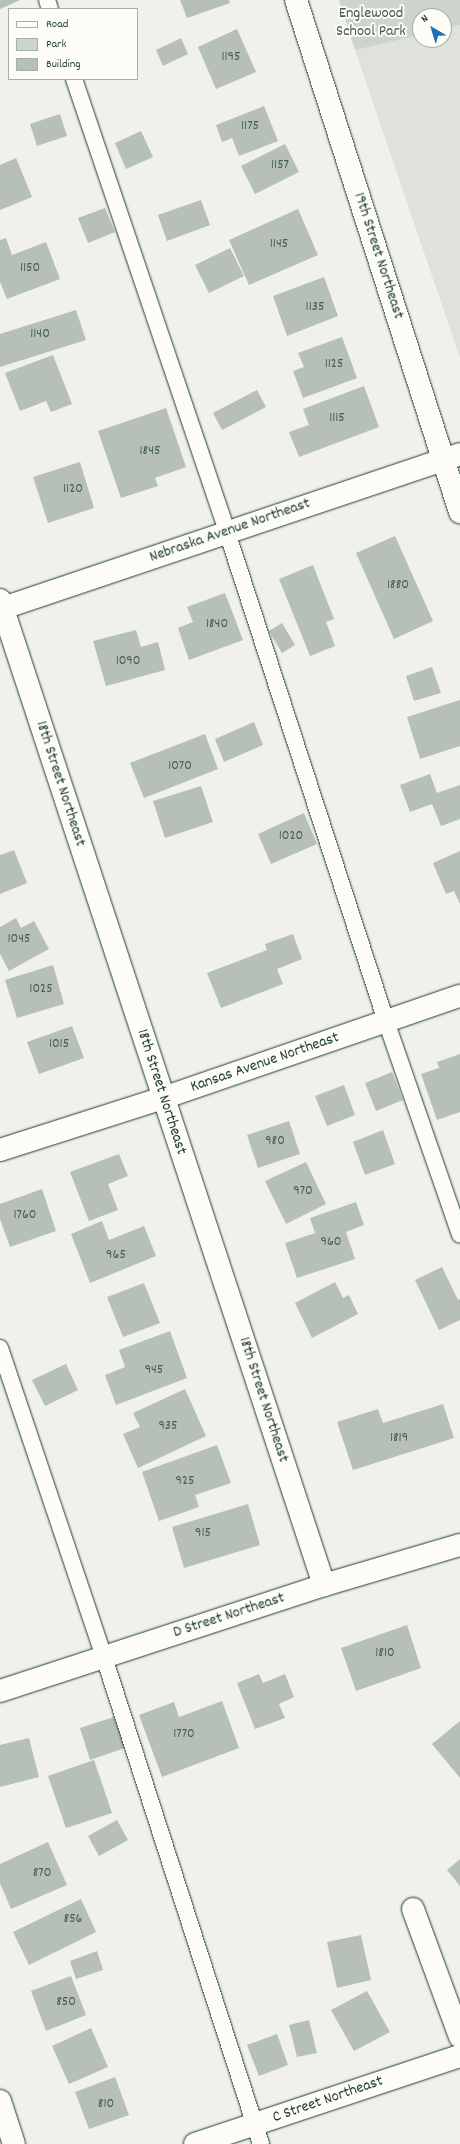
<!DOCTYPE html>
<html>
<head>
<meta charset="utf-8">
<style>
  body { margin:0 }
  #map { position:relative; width:460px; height:2144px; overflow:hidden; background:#f0f1eb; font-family:Dekko,sans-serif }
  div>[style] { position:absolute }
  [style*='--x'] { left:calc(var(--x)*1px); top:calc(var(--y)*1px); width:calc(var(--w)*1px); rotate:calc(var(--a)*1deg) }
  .built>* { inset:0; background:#dfe2dc }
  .green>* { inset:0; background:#cdd3cd }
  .building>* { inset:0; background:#b6bfb8 }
  .roads { filter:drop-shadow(0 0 1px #1f3d34) drop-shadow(0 0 1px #1f3d34) }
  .service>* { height:16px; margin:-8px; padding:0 8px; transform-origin:8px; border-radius:8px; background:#fdfcf7 }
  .minor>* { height:22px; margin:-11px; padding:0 11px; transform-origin:11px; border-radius:11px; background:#fdfcf7 }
  .tertiary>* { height:22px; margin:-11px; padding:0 11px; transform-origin:11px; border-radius:11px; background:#fdfcf7 }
  .secondary>* { height:22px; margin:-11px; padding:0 11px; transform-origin:11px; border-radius:11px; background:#fdfcf7 }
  span { translate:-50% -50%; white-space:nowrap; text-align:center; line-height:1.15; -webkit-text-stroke:4px #fdfcf7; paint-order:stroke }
  .number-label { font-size:14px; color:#455e55 }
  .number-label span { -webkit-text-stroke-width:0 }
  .park-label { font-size:16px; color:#425b53 }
  .street-label { font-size:16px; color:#1f3d34 }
  .legend { position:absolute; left:8px; top:8px; width:130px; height:72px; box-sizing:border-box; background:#fdfcf7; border:1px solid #a4b0a9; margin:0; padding:5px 7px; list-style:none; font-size:12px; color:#1f3d34 }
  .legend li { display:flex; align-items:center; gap:8px; height:20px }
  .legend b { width:20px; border:1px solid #a4b0a9 }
  .north { position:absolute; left:412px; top:8px; width:40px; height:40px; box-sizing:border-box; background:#fdfcf7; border:1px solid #a4b0a9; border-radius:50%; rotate:322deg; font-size:11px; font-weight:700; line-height:16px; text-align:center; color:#1f3d34 }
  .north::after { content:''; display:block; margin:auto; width:14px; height:18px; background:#1f6fb2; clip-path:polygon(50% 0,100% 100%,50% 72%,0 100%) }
</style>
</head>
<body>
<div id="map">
  <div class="built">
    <div style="clip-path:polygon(460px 25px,460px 358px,355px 50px,420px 35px,420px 40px,444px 40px,444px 29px)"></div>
  </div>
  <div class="green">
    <div style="clip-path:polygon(339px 0,460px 0,460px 25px,444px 29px,444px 16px,420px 16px,420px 35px,355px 50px)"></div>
  </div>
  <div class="building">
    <div style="clip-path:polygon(0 0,20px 0,0 9px)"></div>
    <div style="clip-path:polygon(180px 0,229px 0,230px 3px,187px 18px)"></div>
    <div style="clip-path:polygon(237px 29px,256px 72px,216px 89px,198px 47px)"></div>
    <div style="clip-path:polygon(181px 38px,188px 54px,163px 66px,156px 50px)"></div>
    <div style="clip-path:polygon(264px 106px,278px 141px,239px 156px,232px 138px,222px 142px,216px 125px)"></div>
    <div style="clip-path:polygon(60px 114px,67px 136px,37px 146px,30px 124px)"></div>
    <div style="clip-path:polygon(141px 131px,153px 157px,126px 169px,115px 143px)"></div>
    <div style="clip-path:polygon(285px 144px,299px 172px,255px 194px,241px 166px)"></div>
    <div style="clip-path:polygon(16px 158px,32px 197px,0 210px,0 165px)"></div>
    <div style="clip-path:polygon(201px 200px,210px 225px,167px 241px,158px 215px)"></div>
    <div style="clip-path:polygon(105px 208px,115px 232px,88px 243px,78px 218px)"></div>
    <div style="clip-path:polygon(298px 209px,318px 255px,249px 285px,229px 240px)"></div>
    <div style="clip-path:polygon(6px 238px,12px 255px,46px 242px,60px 279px,7px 299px,0 282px,0 240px)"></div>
    <div style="clip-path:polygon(230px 248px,244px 276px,209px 293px,195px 265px)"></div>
    <div style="clip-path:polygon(324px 277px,338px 316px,287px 336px,273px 296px)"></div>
    <div style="clip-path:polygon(76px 310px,86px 340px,0 367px,0 334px)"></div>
    <div style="clip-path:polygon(342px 337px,357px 378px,303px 398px,293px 371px,304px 367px,298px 353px)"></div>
    <div style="clip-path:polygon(53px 355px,72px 404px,51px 412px,46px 401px,20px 411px,5px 373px)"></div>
    <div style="clip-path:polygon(364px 386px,379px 427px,299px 457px,289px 432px,309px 425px,303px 409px)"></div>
    <div style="clip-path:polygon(257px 390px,266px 407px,222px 430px,213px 413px)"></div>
    <div style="clip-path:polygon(166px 408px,186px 467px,155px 478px,158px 486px,121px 498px,98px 431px)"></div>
    <div style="clip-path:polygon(80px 462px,94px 508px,48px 523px,33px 477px)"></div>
    <div style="clip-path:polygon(395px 536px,433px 621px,394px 639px,356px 553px)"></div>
    <div style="clip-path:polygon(313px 565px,334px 619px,326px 622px,335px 646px,310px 656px,279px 579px)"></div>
    <div style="clip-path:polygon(225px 593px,243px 640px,189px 660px,178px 628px,193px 622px,187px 607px)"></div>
    <div style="clip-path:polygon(282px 623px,295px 645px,282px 653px,269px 631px)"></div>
    <div style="clip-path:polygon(136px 630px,141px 647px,158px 642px,165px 670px,106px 686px,93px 641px)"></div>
    <div style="clip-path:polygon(432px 667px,441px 693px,414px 701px,406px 676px)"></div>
    <div style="clip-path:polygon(460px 700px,460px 746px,420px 759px,407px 717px)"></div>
    <div style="clip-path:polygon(254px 722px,263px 745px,224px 762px,215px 739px)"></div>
    <div style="clip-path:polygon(205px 734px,218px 769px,144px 798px,130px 763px)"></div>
    <div style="clip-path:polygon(430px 774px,437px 793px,460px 785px,460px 819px,441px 826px,432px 804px,410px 812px,400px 785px)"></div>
    <div style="clip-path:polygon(201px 786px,213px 822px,165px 838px,153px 801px)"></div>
    <div style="clip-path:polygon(304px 813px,317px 844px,271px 864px,258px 834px)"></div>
    <div style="clip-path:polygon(14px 850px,27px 883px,0 894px,0 855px)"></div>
    <div style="clip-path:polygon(460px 851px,460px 904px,454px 891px,446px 894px,433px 863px)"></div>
    <div style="clip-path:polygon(16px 918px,21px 928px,34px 921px,49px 949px,9px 971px,0 954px,0 927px)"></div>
    <div style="clip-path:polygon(293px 934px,302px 959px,277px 969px,283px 984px,221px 1008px,207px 973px,267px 950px,265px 944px)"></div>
    <div style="clip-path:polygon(53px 965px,64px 1004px,17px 1018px,5px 980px)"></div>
    <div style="clip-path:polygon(72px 1026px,84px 1058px,39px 1074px,27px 1042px)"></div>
    <div style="clip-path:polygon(460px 1054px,460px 1112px,437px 1120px,421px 1074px,439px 1068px,437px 1062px)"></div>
    <div style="clip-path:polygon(392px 1072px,403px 1100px,376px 1111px,365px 1083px)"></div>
    <div style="clip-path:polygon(344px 1085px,355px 1115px,327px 1126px,315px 1096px)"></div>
    <div style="clip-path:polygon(289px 1121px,300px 1154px,258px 1168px,247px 1135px)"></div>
    <div style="clip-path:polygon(383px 1130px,395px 1164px,365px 1175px,353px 1142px)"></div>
    <div style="clip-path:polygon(119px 1154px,128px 1176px,108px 1184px,118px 1210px,89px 1221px,70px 1172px)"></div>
    <div style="clip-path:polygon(306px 1162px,326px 1204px,286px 1224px,265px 1181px)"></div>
    <div style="clip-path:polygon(42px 1189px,56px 1231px,10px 1247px,0 1219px,0 1204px)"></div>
    <div style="clip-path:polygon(356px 1202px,364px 1225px,346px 1232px,355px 1259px,297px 1278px,285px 1243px,315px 1233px,310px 1218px)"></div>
    <div style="clip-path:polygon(102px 1221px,109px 1240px,144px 1226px,156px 1256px,90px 1283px,71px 1234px)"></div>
    <div style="clip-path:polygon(442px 1267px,458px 1300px,460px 1299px,460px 1320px,439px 1330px,415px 1280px)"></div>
    <div style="clip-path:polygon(335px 1282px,343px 1298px,349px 1295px,358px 1314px,312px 1338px,295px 1303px)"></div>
    <div style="clip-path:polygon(144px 1283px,160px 1323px,123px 1337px,107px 1297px)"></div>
    <div style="clip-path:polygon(170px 1331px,187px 1378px,116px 1405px,105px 1375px,125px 1367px,119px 1350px)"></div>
    <div style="clip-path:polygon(66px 1364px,78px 1390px,45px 1406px,32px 1380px)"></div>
    <div style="clip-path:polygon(185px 1389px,206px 1436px,138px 1468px,123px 1434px,140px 1427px,133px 1413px)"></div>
    <div style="clip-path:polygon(443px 1404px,454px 1438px,353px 1470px,337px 1422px,378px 1409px,383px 1423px)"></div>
    <div style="clip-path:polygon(217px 1445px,231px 1483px,195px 1495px,199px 1507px,159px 1521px,142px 1472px)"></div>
    <div style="clip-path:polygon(248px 1504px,260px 1545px,184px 1568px,172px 1527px)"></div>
    <div style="clip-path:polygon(407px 1625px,421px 1668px,356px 1691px,341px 1648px)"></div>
    <div style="clip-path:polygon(259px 1674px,263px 1683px,285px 1674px,294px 1697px,279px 1704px,285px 1718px,255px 1729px,237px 1683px)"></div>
    <div style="clip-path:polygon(222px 1701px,239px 1748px,162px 1777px,139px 1715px,174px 1702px,179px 1717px)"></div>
    <div style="clip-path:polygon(114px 1717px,125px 1748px,90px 1760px,80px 1728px)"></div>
    <div style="clip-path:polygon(460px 1721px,460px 1778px,432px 1744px)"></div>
    <div style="clip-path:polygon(29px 1738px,39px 1777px,0 1787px,0 1745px)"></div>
    <div style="clip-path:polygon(94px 1760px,112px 1813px,66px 1828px,48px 1776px)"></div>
    <div style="clip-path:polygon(117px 1820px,128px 1840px,99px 1856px,88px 1836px)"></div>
    <div style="clip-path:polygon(48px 1842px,67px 1885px,11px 1909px,0 1883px,0 1864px)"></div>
    <div style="clip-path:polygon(460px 1859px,460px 1886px,447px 1870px)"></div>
    <div style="clip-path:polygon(81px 1899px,96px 1932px,29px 1965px,13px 1932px)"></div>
    <div style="clip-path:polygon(361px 1935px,371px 1980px,337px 1988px,327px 1942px)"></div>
    <div style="clip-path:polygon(97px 1951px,103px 1970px,76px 1979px,70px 1961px)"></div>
    <div style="clip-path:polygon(71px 1976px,86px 2015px,46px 2031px,31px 1991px)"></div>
    <div style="clip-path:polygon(367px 1991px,390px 2032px,354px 2051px,331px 2010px)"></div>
    <div style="clip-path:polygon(309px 2020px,317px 2053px,297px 2057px,289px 2025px)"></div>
    <div style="clip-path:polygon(91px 2028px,108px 2067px,69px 2084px,52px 2046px)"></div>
    <div style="clip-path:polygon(277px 2034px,288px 2065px,259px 2076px,247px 2045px)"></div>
    <div style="clip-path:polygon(115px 2077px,129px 2115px,89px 2129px,75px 2092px)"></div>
  </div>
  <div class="roads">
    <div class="service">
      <div style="--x:47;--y:0;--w:9;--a:72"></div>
      <div style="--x:74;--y:79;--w:478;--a:71.3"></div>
      <div style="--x:227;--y:532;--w:514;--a:71.99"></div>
      <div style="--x:386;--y:1021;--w:226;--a:70.9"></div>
      <div style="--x:0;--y:1348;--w:326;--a:71.4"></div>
      <div style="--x:104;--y:1657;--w:512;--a:72.13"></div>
    </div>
    <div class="minor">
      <div style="--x:296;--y:0;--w:538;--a:72.24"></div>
      <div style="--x:0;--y:600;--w:1037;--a:71.79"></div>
      <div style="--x:0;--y:609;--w:485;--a:-18.6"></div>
      <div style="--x:0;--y:1150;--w:171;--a:-17.7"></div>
      <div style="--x:163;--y:1098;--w:314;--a:-19"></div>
      <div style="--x:413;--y:1909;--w:136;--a:69.8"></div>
      <div style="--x:195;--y:2144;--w:279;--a:-18.4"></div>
    </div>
    <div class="tertiary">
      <div style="--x:0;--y:1691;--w:341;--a:-18.1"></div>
      <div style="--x:324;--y:1585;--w:142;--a:-16.4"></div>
    </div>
    <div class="secondary">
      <div style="--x:0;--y:2101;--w:45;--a:72"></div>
    </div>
  </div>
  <div class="number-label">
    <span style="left:231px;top:57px">1195</span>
    <span style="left:250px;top:126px">1175</span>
    <span style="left:280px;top:165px">1157</span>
    <span style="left:279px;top:244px">1145</span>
    <span style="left:30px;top:268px">1150</span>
    <span style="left:315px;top:307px">1135</span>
    <span style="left:40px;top:334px">1140</span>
    <span style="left:334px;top:364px">1125</span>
    <span style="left:337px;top:418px">1115</span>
    <span style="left:150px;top:451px">1845</span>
    <span style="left:73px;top:489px">1120</span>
    <span style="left:398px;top:585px">1880</span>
    <span style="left:217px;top:624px">1840</span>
    <span style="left:128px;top:661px">1090</span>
    <span style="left:180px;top:766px">1070</span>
    <span style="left:291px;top:836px">1020</span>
    <span style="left:19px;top:939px">1045</span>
    <span style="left:41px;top:989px">1025</span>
    <span style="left:59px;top:1044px">1015</span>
    <span style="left:275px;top:1141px">980</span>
    <span style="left:303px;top:1191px">970</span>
    <span style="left:25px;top:1215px">1760</span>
    <span style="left:331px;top:1242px">960</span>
    <span style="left:116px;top:1255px">965</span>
    <span style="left:154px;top:1370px">945</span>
    <span style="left:168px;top:1426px">935</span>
    <span style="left:399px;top:1438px">1819</span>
    <span style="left:185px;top:1481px">925</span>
    <span style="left:203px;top:1533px">915</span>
    <span style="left:385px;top:1653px">1810</span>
    <span style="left:184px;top:1734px">1770</span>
    <span style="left:42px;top:1873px">870</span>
    <span style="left:73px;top:1919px">856</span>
    <span style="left:66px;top:2002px">850</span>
    <span style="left:106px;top:2104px">810</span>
  </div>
  <div class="park-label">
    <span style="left:371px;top:23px">Englewood<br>School Park</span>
  </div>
  <div class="street-label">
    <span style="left:378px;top:256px;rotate:72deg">19th Street Northeast</span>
    <span style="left:230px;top:531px;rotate:-19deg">Nebraska Avenue Northeast</span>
    <span style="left:60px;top:784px;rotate:72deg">18th Street Northeast</span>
    <span style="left:265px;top:1063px;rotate:-19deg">Kansas Avenue Northeast</span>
    <span style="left:161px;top:1092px;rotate:72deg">18th Street Northeast</span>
    <span style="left:263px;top:1400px;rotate:72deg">18th Street Northeast</span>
    <span style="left:229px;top:1616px;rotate:-18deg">D Street Northeast</span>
    <span style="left:328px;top:2100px;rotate:-19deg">C Street Northeast</span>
  </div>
  <ul class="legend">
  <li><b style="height:5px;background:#fdfcf7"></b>Road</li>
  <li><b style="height:11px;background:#cdd3cd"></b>Park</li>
  <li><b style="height:11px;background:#b6bfb8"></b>Building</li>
  </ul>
  <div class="north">N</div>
</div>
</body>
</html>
